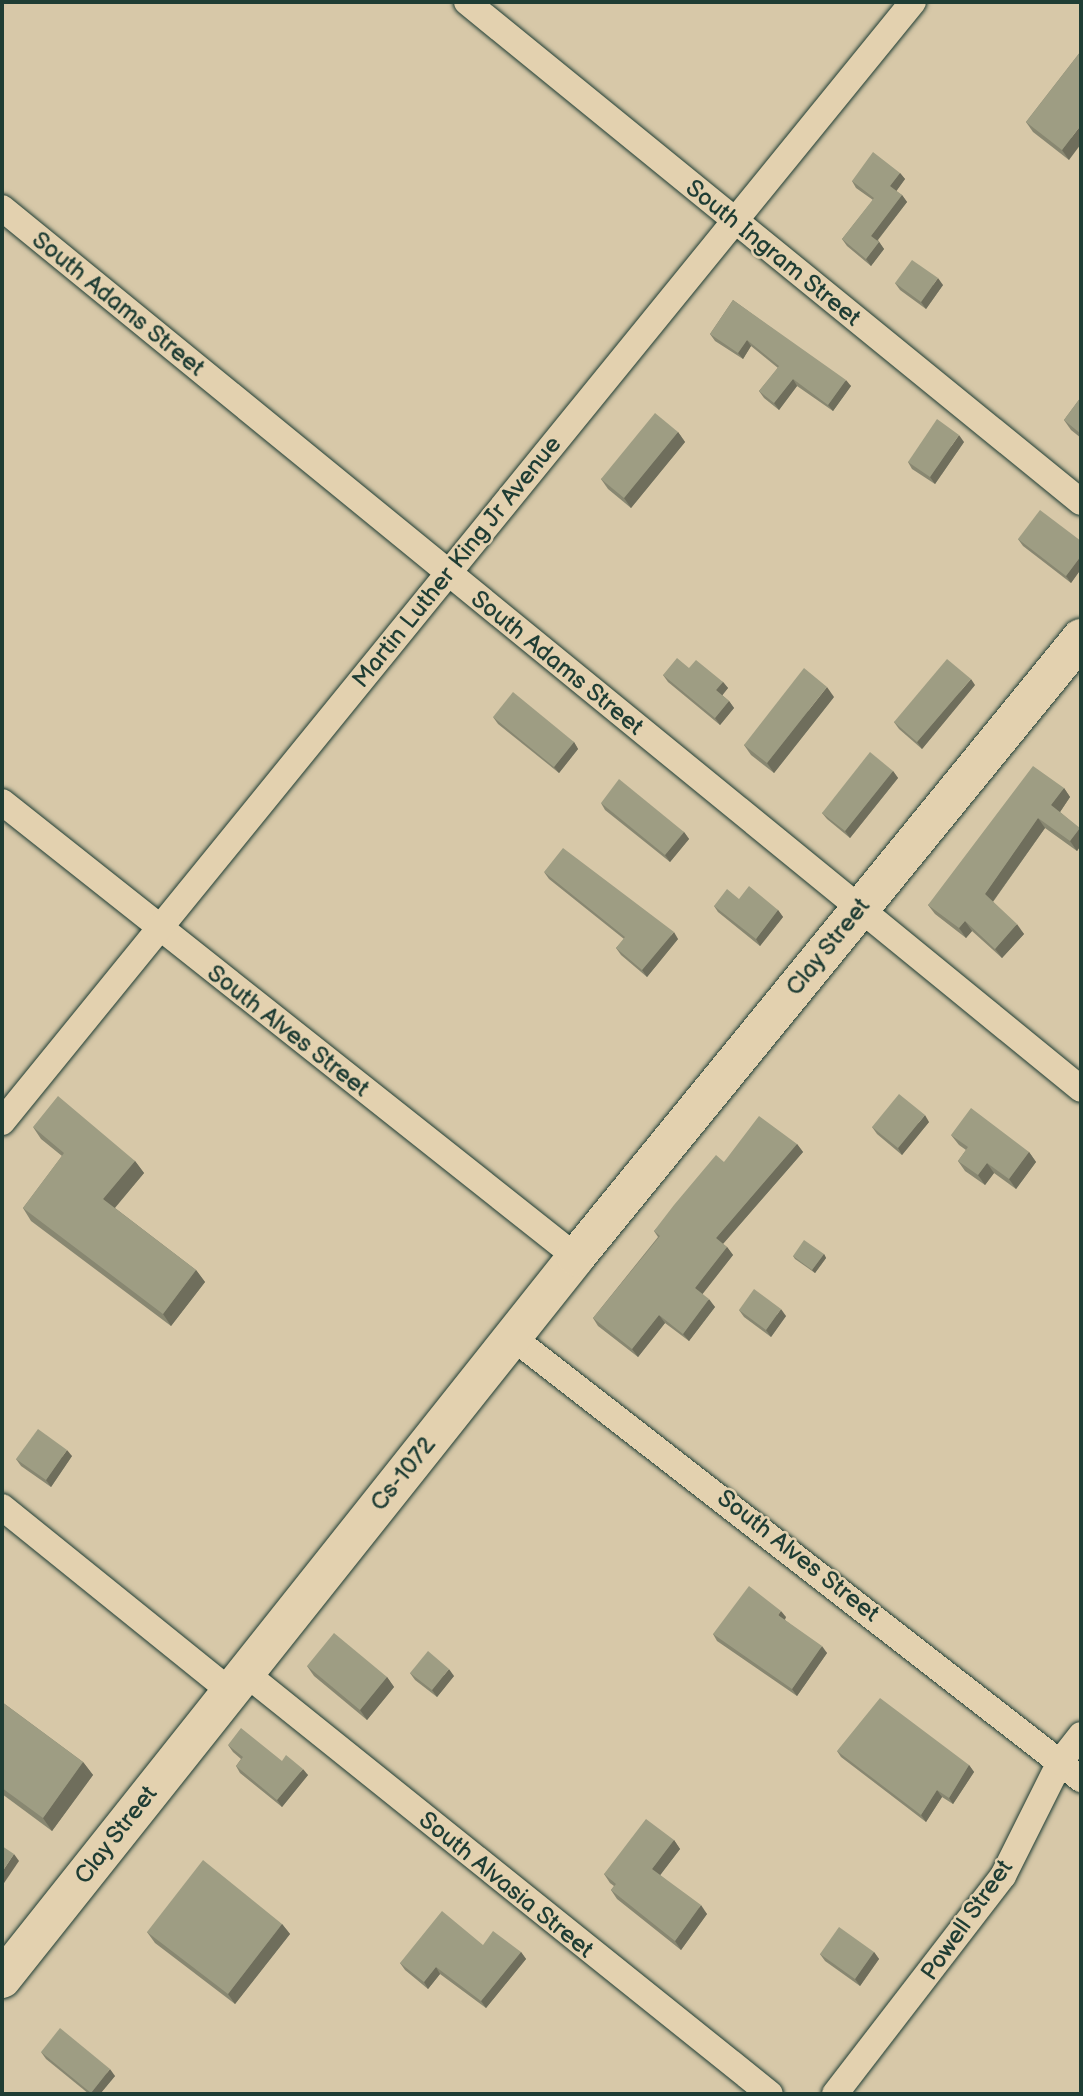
<!DOCTYPE html>
<html>
<head>
<meta charset="utf-8">
<style>
  body { margin:0 }
  #map { position:relative; width:1083px; height:2096px; overflow:hidden; background:#d7c8a8; font-family:"Balsamiq Sans",sans-serif }
  div>[style] { position:absolute }
  [style*='--x'] { left:calc(var(--x)*1px); top:calc(var(--y)*1px); width:calc(var(--w)*1px); rotate:calc(var(--a)*1deg) }
  .roads { filter:drop-shadow(0 0 2px #1f3d34) drop-shadow(0 0 2px #1f3d34) }
  .street>* { height:26px; margin:-13px; padding:0 13px; transform-origin:13px; border-radius:13px; background:#e3d1af }
  .secondary>* { height:38px; margin:-19px; padding:0 19px; transform-origin:19px; border-radius:19px; background:#e3d1af }
  .wall>* { inset:0; background:#888771 }
  .shaded-wall>* { inset:0; background:#6f6e5c }
  .building>* { inset:0; background:#9e9d83 }
  span { translate:-50% -50%; white-space:nowrap; text-align:center; line-height:1.15; -webkit-text-stroke:5px #e3d1af; paint-order:stroke }
  .street-label { font-size:24px; color:#1f3d34 }
  .frame { position:absolute; inset:0; border:4px solid #1f3d34; pointer-events:none }
</style>
</head>
<body>
<div id="map">
  <div class="roads">
    <div class="street">
      <div style="--x:467;--y:2;--w:792;--a:39.16"></div>
      <div style="--x:2;--y:208;--w:1393;--a:39.23"></div>
      <div style="--x:2;--y:802;--w:732;--a:38.4"></div>
      <div style="--x:2;--y:1122;--w:1444;--a:-50.88"></div>
      <div style="--x:512;--y:1337;--w:721;--a:37.84"></div>
      <div style="--x:2;--y:1507;--w:292;--a:38.9"></div>
      <div style="--x:244;--y:1672;--w:674;--a:38.74"></div>
      <div style="--x:835;--y:2094;--w:275;--a:-52.4"></div>
      <div style="--x:1003;--y:1876;--w:127;--a:-63.4"></div>
      <div style="--x:1060;--y:1762;--w:34;--a:-52"></div>
    </div>
    <div class="secondary">
      <div style="--x:2;--y:1979;--w:922;--a:-51.51"></div>
      <div style="--x:576;--y:1257;--w:799;--a:-50.79"></div>
    </div>
  </div>
  <div class="wall">
    <div style="clip-path:polygon(1081px 51px,1069px 160px,1033px 132px,1026px 122px)"></div>
    <div style="clip-path:polygon(900px 173px,905px 179px,896px 191px,902px 195px,907px 202px,878px 240px,884px 249px,871px 266px,847px 246px,842px 239px,873px 200px,856px 188px,852px 181px)"></div>
    <div style="clip-path:polygon(895px 283px,943px 285px,926px 309px,900px 290px)"></div>
    <div style="clip-path:polygon(733px 300px,851px 386px,833px 411px,797px 386px,779px 410px,764px 398px,759px 391px,778px 368px,751px 346px,743px 359px,715px 341px,710px 334px)"></div>
    <div style="clip-path:polygon(1081px 397px,1081px 438px,1071px 430px,1064px 420px)"></div>
    <div style="clip-path:polygon(678px 432px,685px 442px,631px 508px,608px 489px,601px 479px)"></div>
    <div style="clip-path:polygon(964px 442px,935px 484px,912px 469px,908px 462px)"></div>
    <div style="clip-path:polygon(1018px 539px,1081px 541px,1081px 569px,1071px 583px,1023px 546px)"></div>
    <div style="clip-path:polygon(689px 668px,723px 682px,728px 688px,722px 695px,729px 701px,734px 708px,720px 725px,668px 682px,663px 675px)"></div>
    <div style="clip-path:polygon(975px 685px,922px 749px,899px 729px,894px 722px)"></div>
    <div style="clip-path:polygon(834px 697px,774px 773px,751px 755px,744px 745px)"></div>
    <div style="clip-path:polygon(493px 717px,574px 742px,578px 749px,559px 773px,498px 724px)"></div>
    <div style="clip-path:polygon(893px 771px,898px 778px,850px 838px,827px 819px,822px 813px)"></div>
    <div style="clip-path:polygon(1064px 788px,1070px 797px,1060px 812px,1081px 830px,1081px 845px,1077px 851px,1045px 828px,993px 902px,1024px 934px,1002px 958px,972px 931px,966px 938px,935px 914px,928px 905px)"></div>
    <div style="clip-path:polygon(601px 803px,684px 832px,689px 839px,670px 862px,605px 810px)"></div>
    <div style="clip-path:polygon(544px 872px,678px 939px,647px 977px,621px 955px,616px 948px,624px 939px,549px 879px)"></div>
    <div style="clip-path:polygon(739px 899px,778px 910px,783px 917px,760px 946px,718px 912px,714px 906px)"></div>
    <div style="clip-path:polygon(929px 1122px,902px 1155px,877px 1134px,872px 1127px)"></div>
    <div style="clip-path:polygon(33px 1127px,135px 1161px,144px 1173px,115px 1208px,196px 1270px,205px 1282px,171px 1326px,31px 1221px,23px 1208px,62px 1156px,41px 1139px)"></div>
    <div style="clip-path:polygon(951px 1135px,1029px 1152px,1036px 1162px,1016px 1189px,994px 1173px,985px 1185px,965px 1171px,958px 1161px,966px 1150px,959px 1145px)"></div>
    <div style="clip-path:polygon(797px 1144px,803px 1152px,723px 1244px,727px 1247px,733px 1255px,702px 1294px,715px 1307px,689px 1341px,665px 1323px,638px 1357px,598px 1326px,593px 1318px,658px 1237px,654px 1231px,724px 1162px)"></div>
    <div style="clip-path:polygon(824px 1254px,826px 1258px,815px 1273px,795px 1259px,793px 1256px)"></div>
    <div style="clip-path:polygon(739px 1310px,786px 1316px,771px 1337px,744px 1317px)"></div>
    <div style="clip-path:polygon(72px 1456px,51px 1487px,21px 1466px,16px 1459px)"></div>
    <div style="clip-path:polygon(786px 1617px,785px 1620px,827px 1653px,797px 1696px,717px 1641px,713px 1634px)"></div>
    <div style="clip-path:polygon(307px 1666px,387px 1677px,394px 1687px,367px 1720px,314px 1676px)"></div>
    <div style="clip-path:polygon(410px 1673px,454px 1676px,437px 1697px,415px 1680px)"></div>
    <div style="clip-path:polygon(2px 1702px,83px 1762px,93px 1775px,52px 1831px,2px 1794px)"></div>
    <div style="clip-path:polygon(228px 1745px,308px 1775px,282px 1807px,240px 1773px,236px 1766px,241px 1759px,233px 1752px)"></div>
    <div style="clip-path:polygon(837px 1751px,969px 1765px,974px 1772px,953px 1804px,942px 1797px,926px 1822px,841px 1757px)"></div>
    <div style="clip-path:polygon(674px 1840px,680px 1849px,660px 1875px,707px 1914px,681px 1950px,617px 1899px,611px 1890px,614px 1886px,610px 1883px,604px 1874px)"></div>
    <div style="clip-path:polygon(282px 1924px,290px 1934px,235px 2004px,155px 1943px,147px 1932px)"></div>
    <div style="clip-path:polygon(483px 1945px,521px 1952px,526px 1959px,486px 2008px,440px 1974px,428px 1989px,405px 1970px,400px 1963px)"></div>
    <div style="clip-path:polygon(874px 1952px,879px 1959px,860px 1986px,825px 1961px,820px 1954px)"></div>
    <div style="clip-path:polygon(41px 2052px,115px 2076px,100px 2094px,89px 2094px,46px 2059px)"></div>
  </div>
  <div class="shaded-wall">
    <div style="clip-path:polygon(1081px 125px,1081px 144px,1069px 160px,1062px 150px)"></div>
    <div style="clip-path:polygon(900px 173px,905px 179px,895px 193px,890px 186px)"></div>
    <div style="clip-path:polygon(902px 195px,907px 202px,876px 242px,871px 236px)"></div>
    <div style="clip-path:polygon(879px 242px,884px 249px,871px 266px,866px 259px)"></div>
    <div style="clip-path:polygon(938px 278px,943px 285px,926px 309px,921px 302px)"></div>
    <div style="clip-path:polygon(747px 340px,751px 346px,743px 359px,738px 353px)"></div>
    <div style="clip-path:polygon(793px 379px,797px 386px,779px 410px,774px 403px)"></div>
    <div style="clip-path:polygon(846px 380px,851px 386px,833px 411px,828px 405px)"></div>
    <div style="clip-path:polygon(678px 432px,685px 442px,631px 508px,624px 498px)"></div>
    <div style="clip-path:polygon(959px 435px,964px 442px,935px 484px,930px 477px)"></div>
    <div style="clip-path:polygon(1081px 556px,1081px 569px,1071px 583px,1066px 576px)"></div>
    <div style="clip-path:polygon(971px 679px,975px 685px,922px 749px,917px 742px)"></div>
    <div style="clip-path:polygon(723px 682px,728px 688px,721px 697px,716px 690px)"></div>
    <div style="clip-path:polygon(827px 687px,834px 697px,774px 773px,767px 763px)"></div>
    <div style="clip-path:polygon(729px 701px,734px 708px,720px 725px,715px 718px)"></div>
    <div style="clip-path:polygon(574px 742px,578px 749px,559px 773px,554px 767px)"></div>
    <div style="clip-path:polygon(893px 771px,898px 778px,850px 838px,845px 831px)"></div>
    <div style="clip-path:polygon(1064px 788px,1070px 797px,1058px 815px,1051px 805px)"></div>
    <div style="clip-path:polygon(1038px 818px,1045px 828px,991px 904px,985px 894px)"></div>
    <div style="clip-path:polygon(1080px 828px,1081px 830px,1081px 845px,1077px 851px,1070px 841px)"></div>
    <div style="clip-path:polygon(684px 832px,689px 839px,670px 862px,665px 855px)"></div>
    <div style="clip-path:polygon(778px 910px,783px 917px,760px 946px,756px 939px)"></div>
    <div style="clip-path:polygon(965px 921px,972px 931px,966px 938px,959px 928px)"></div>
    <div style="clip-path:polygon(1017px 924px,1024px 934px,1002px 958px,995px 949px)"></div>
    <div style="clip-path:polygon(674px 932px,678px 939px,647px 977px,642px 970px)"></div>
    <div style="clip-path:polygon(925px 1115px,929px 1122px,902px 1155px,898px 1148px)"></div>
    <div style="clip-path:polygon(797px 1144px,803px 1152px,721px 1246px,716px 1238px)"></div>
    <div style="clip-path:polygon(1029px 1152px,1036px 1162px,1016px 1189px,1009px 1179px)"></div>
    <div style="clip-path:polygon(135px 1161px,144px 1173px,112px 1211px,103px 1199px)"></div>
    <div style="clip-path:polygon(987px 1163px,994px 1173px,985px 1185px,978px 1175px)"></div>
    <div style="clip-path:polygon(727px 1247px,733px 1255px,701px 1296px,695px 1288px)"></div>
    <div style="clip-path:polygon(824px 1254px,826px 1258px,815px 1273px,812px 1270px)"></div>
    <div style="clip-path:polygon(196px 1270px,205px 1282px,171px 1326px,163px 1314px)"></div>
    <div style="clip-path:polygon(709px 1299px,715px 1307px,689px 1341px,683px 1334px)"></div>
    <div style="clip-path:polygon(781px 1309px,786px 1316px,771px 1337px,766px 1330px)"></div>
    <div style="clip-path:polygon(659px 1315px,665px 1323px,638px 1357px,632px 1349px)"></div>
    <div style="clip-path:polygon(67px 1450px,72px 1456px,51px 1487px,46px 1480px)"></div>
    <div style="clip-path:polygon(781px 1611px,786px 1617px,783px 1622px,778px 1615px)"></div>
    <div style="clip-path:polygon(822px 1646px,827px 1653px,797px 1696px,792px 1689px)"></div>
    <div style="clip-path:polygon(449px 1669px,454px 1676px,437px 1697px,432px 1690px)"></div>
    <div style="clip-path:polygon(387px 1677px,394px 1687px,367px 1720px,360px 1710px)"></div>
    <div style="clip-path:polygon(83px 1762px,93px 1775px,52px 1831px,43px 1818px)"></div>
    <div style="clip-path:polygon(969px 1765px,974px 1772px,953px 1804px,949px 1798px)"></div>
    <div style="clip-path:polygon(303px 1769px,308px 1775px,282px 1807px,277px 1800px)"></div>
    <div style="clip-path:polygon(937px 1790px,942px 1797px,926px 1822px,921px 1815px)"></div>
    <div style="clip-path:polygon(674px 1840px,680px 1849px,658px 1878px,652px 1869px)"></div>
    <div style="clip-path:polygon(14px 1854px,19px 1861px,2px 1886px,2px 1872px)"></div>
    <div style="clip-path:polygon(701px 1905px,707px 1914px,681px 1950px,675px 1941px)"></div>
    <div style="clip-path:polygon(282px 1924px,290px 1934px,235px 2004px,228px 1994px)"></div>
    <div style="clip-path:polygon(521px 1952px,526px 1959px,486px 2008px,481px 2001px)"></div>
    <div style="clip-path:polygon(874px 1952px,879px 1959px,860px 1986px,855px 1979px)"></div>
    <div style="clip-path:polygon(436px 1967px,440px 1974px,428px 1989px,424px 1982px)"></div>
    <div style="clip-path:polygon(110px 2069px,115px 2076px,100px 2094px,92px 2094px,91px 2093px)"></div>
  </div>
  <div class="building">
    <div style="clip-path:polygon(1081px 51px,1081px 125px,1062px 150px,1026px 122px)"></div>
    <div style="clip-path:polygon(873px 152px,900px 173px,890px 186px,902px 195px,871px 236px,879px 242px,866px 259px,842px 239px,874px 198px,852px 181px)"></div>
    <div style="clip-path:polygon(912px 260px,938px 278px,921px 302px,895px 283px)"></div>
    <div style="clip-path:polygon(733px 300px,846px 380px,828px 405px,793px 379px,774px 403px,759px 391px,779px 366px,747px 340px,738px 353px,710px 334px)"></div>
    <div style="clip-path:polygon(1081px 397px,1081px 434px,1064px 420px)"></div>
    <div style="clip-path:polygon(655px 413px,678px 432px,624px 498px,601px 479px)"></div>
    <div style="clip-path:polygon(937px 419px,959px 435px,930px 477px,908px 462px)"></div>
    <div style="clip-path:polygon(1040px 510px,1081px 541px,1081px 556px,1066px 576px,1018px 539px)"></div>
    <div style="clip-path:polygon(677px 658px,689px 668px,696px 660px,723px 682px,716px 690px,729px 701px,715px 718px,663px 675px)"></div>
    <div style="clip-path:polygon(947px 659px,971px 679px,917px 742px,894px 722px)"></div>
    <div style="clip-path:polygon(804px 668px,827px 687px,767px 763px,744px 745px)"></div>
    <div style="clip-path:polygon(513px 692px,574px 742px,554px 767px,493px 717px)"></div>
    <div style="clip-path:polygon(870px 752px,893px 771px,845px 831px,822px 813px)"></div>
    <div style="clip-path:polygon(1033px 766px,1064px 788px,1051px 805px,1080px 828px,1070px 841px,1038px 818px,985px 894px,1017px 924px,995px 949px,965px 921px,959px 928px,928px 905px)"></div>
    <div style="clip-path:polygon(619px 779px,684px 832px,665px 855px,601px 803px)"></div>
    <div style="clip-path:polygon(563px 848px,674px 932px,642px 970px,616px 948px,625px 937px,544px 872px)"></div>
    <div style="clip-path:polygon(749px 886px,778px 910px,756px 939px,714px 906px,727px 889px,739px 899px)"></div>
    <div style="clip-path:polygon(899px 1094px,925px 1115px,898px 1148px,872px 1127px)"></div>
    <div style="clip-path:polygon(58px 1096px,135px 1161px,103px 1199px,196px 1270px,163px 1314px,23px 1208px,64px 1153px,33px 1127px)"></div>
    <div style="clip-path:polygon(971px 1108px,1029px 1152px,1009px 1179px,987px 1163px,978px 1175px,958px 1161px,968px 1147px,951px 1135px)"></div>
    <div style="clip-path:polygon(759px 1116px,797px 1144px,716px 1238px,727px 1247px,695px 1288px,709px 1299px,683px 1334px,659px 1315px,632px 1349px,593px 1318px,660px 1236px,654px 1231px,674px 1205px,716px 1155px,724px 1162px)"></div>
    <div style="clip-path:polygon(804px 1240px,824px 1254px,812px 1270px,793px 1256px)"></div>
    <div style="clip-path:polygon(754px 1289px,781px 1309px,766px 1330px,739px 1310px)"></div>
    <div style="clip-path:polygon(38px 1429px,67px 1450px,46px 1480px,16px 1459px)"></div>
    <div style="clip-path:polygon(749px 1586px,781px 1611px,778px 1615px,822px 1646px,792px 1689px,713px 1634px)"></div>
    <div style="clip-path:polygon(334px 1633px,387px 1677px,360px 1710px,307px 1666px)"></div>
    <div style="clip-path:polygon(428px 1651px,449px 1669px,432px 1690px,410px 1673px)"></div>
    <div style="clip-path:polygon(880px 1698px,969px 1765px,949px 1798px,937px 1790px,921px 1815px,837px 1751px)"></div>
    <div style="clip-path:polygon(2px 1702px,83px 1762px,43px 1818px,2px 1788px)"></div>
    <div style="clip-path:polygon(241px 1728px,282px 1761px,286px 1755px,303px 1769px,277px 1800px,236px 1766px,243px 1757px,228px 1745px)"></div>
    <div style="clip-path:polygon(646px 1819px,674px 1840px,652px 1869px,701px 1905px,675px 1941px,611px 1890px,616px 1884px,604px 1874px)"></div>
    <div style="clip-path:polygon(2px 1846px,14px 1854px,2px 1872px)"></div>
    <div style="clip-path:polygon(203px 1860px,282px 1924px,228px 1994px,147px 1932px)"></div>
    <div style="clip-path:polygon(442px 1911px,483px 1945px,493px 1931px,521px 1952px,481px 2001px,436px 1967px,424px 1982px,400px 1963px)"></div>
    <div style="clip-path:polygon(839px 1927px,874px 1952px,855px 1979px,820px 1954px)"></div>
    <div style="clip-path:polygon(60px 2028px,110px 2069px,91px 2093px,41px 2052px)"></div>
  </div>
  <div class="street-label">
    <span style="left:773px;top:253px;rotate:39deg">South Ingram Street</span>
    <span style="left:118px;top:304px;rotate:39deg">South Adams Street</span>
    <span style="left:457px;top:562px;rotate:-51deg">Martin Luther King Jr Avenue</span>
    <span style="left:557px;top:663px;rotate:39deg">South Adams Street</span>
    <span style="left:828px;top:947px;rotate:-51deg">Clay Street</span>
    <span style="left:288px;top:1031px;rotate:38deg">South Alves Street</span>
    <span style="left:403px;top:1474px;rotate:-51deg">Cs-1072</span>
    <span style="left:798px;top:1556px;rotate:38deg">South Alves Street</span>
    <span style="left:116px;top:1835px;rotate:-52deg">Clay Street</span>
    <span style="left:506px;top:1885px;rotate:39deg">South Alvasia Street</span>
    <span style="left:967px;top:1920px;rotate:-55deg">Powell Street</span>
  </div>
  <div class="frame"></div>
</div>
</body>
</html>
